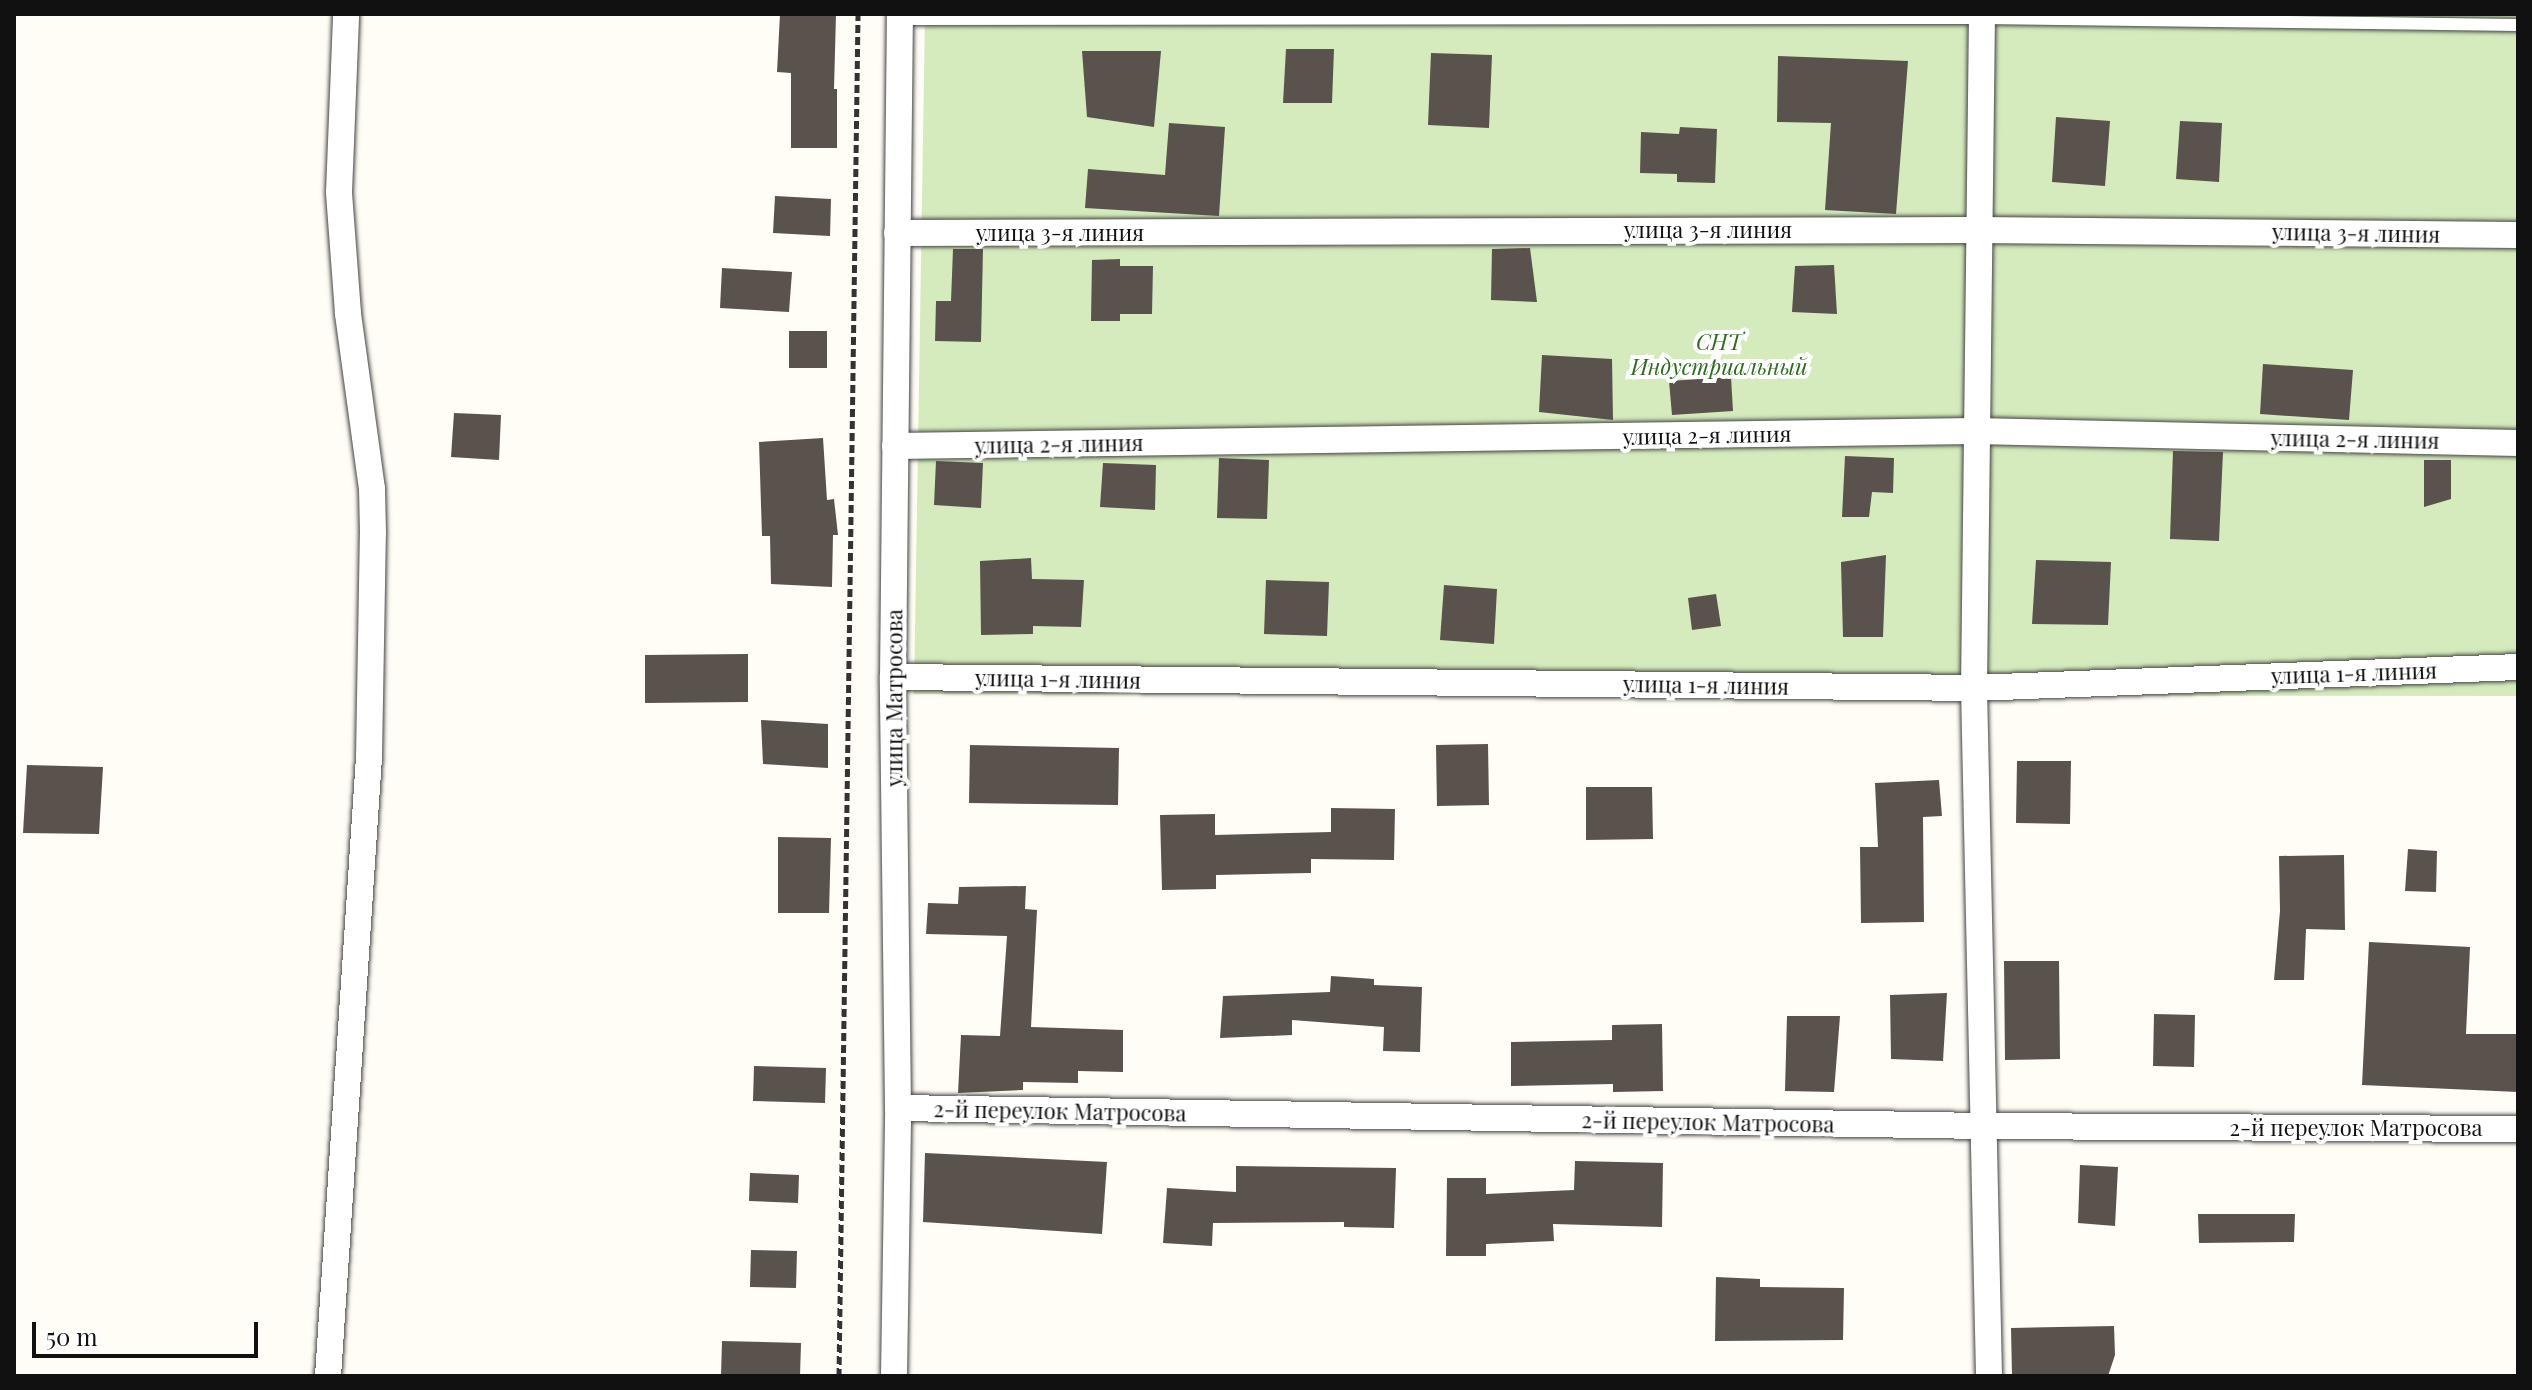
<!DOCTYPE html>
<html>
<head>
<meta charset="utf-8">
<style>
  body { margin:0 }
  #map { position:relative; width:2532px; height:1390px; overflow:hidden; background:#fffdf5; font-family:"Playfair Display",serif }
  div>[style] { position:absolute }
  [style*='--x'] { left:calc(var(--x)*1px); top:calc(var(--y)*1px); width:calc(var(--w)*1px); rotate:calc(var(--a)*1deg) }
  .green>* { inset:0; background:#d5ebbd }
  .building>* { inset:0; background:#5a524d }
  .path>* { height:5px; margin-top:-2.5px; transform-origin:0; background:repeating-linear-gradient(90deg,#333 0 8px,transparent 0 12px) }
  .roads { filter:drop-shadow(0 0 2px #444) drop-shadow(0 0 2px #444) }
  .lane>* { height:12px; margin:-6px; padding:0 6px; transform-origin:6px; border-radius:6px; background:#fff }
  .street>* { height:26px; margin:-13px; padding:0 13px; transform-origin:13px; border-radius:13px; background:#fff }
  span { translate:-50% -50%; white-space:nowrap; text-align:center; line-height:1.15; -webkit-text-stroke:8px #fff; paint-order:stroke }
  .street-label { font-size:22px; color:#111 }
  .park-label { font-size:22px; color:#2f6b1f; font-style:italic }
  .frame { position:absolute; inset:0; border:16px solid #111; pointer-events:none }
  .scale { position:absolute; left:32px; top:1322px; width:226px; height:36px; box-sizing:border-box; border:4px solid #111; border-top:0; padding-left:10px; font-size:24px; line-height:28px; white-space:nowrap; color:#111; -webkit-text-stroke:6px #fff; paint-order:stroke }
</style>
</head>
<body>
<div id="map">
  <div class="green">
    <div style="clip-path:polygon(925px 14px,2518px 14px,2518px 696px,914px 694px)"></div>
  </div>
  <div class="building">
    <div style="clip-path:polygon(780px 14px,836px 14px,834px 89px,837px 89px,837px 148px,791px 148px,791px 73px,777px 72px)"></div>
    <div style="clip-path:polygon(1286px 49px,1334px 49px,1332px 103px,1283px 103px)"></div>
    <div style="clip-path:polygon(1082px 51px,1161px 51px,1154px 127px,1087px 117px)"></div>
    <div style="clip-path:polygon(1431px 53px,1492px 55px,1489px 128px,1428px 125px)"></div>
    <div style="clip-path:polygon(1778px 56px,1908px 61px,1896px 214px,1825px 210px,1831px 123px,1777px 122px)"></div>
    <div style="clip-path:polygon(2056px 117px,2110px 121px,2105px 186px,2052px 182px)"></div>
    <div style="clip-path:polygon(2180px 121px,2222px 123px,2219px 182px,2176px 179px)"></div>
    <div style="clip-path:polygon(1169px 123px,1225px 127px,1219px 216px,1085px 208px,1088px 169px,1165px 175px)"></div>
    <div style="clip-path:polygon(1680px 127px,1717px 129px,1715px 183px,1677px 182px,1677px 174px,1640px 173px,1641px 132px,1679px 134px)"></div>
    <div style="clip-path:polygon(775px 196px,831px 199px,830px 236px,773px 233px)"></div>
    <div style="clip-path:polygon(1530px 248px,1537px 302px,1491px 300px,1492px 249px)"></div>
    <div style="clip-path:polygon(953px 249px,983px 249px,981px 342px,935px 341px,936px 301px,951px 301px)"></div>
    <div style="clip-path:polygon(1120px 259px,1120px 266px,1153px 266px,1152px 314px,1120px 314px,1120px 321px,1091px 321px,1092px 260px)"></div>
    <div style="clip-path:polygon(1834px 265px,1837px 314px,1792px 312px,1795px 266px)"></div>
    <div style="clip-path:polygon(722px 268px,792px 272px,789px 312px,720px 308px)"></div>
    <div style="clip-path:polygon(789px 331px,827px 331px,827px 368px,789px 368px)"></div>
    <div style="clip-path:polygon(1542px 355px,1612px 359px,1613px 420px,1539px 412px)"></div>
    <div style="clip-path:polygon(2263px 364px,2353px 370px,2349px 420px,2260px 414px)"></div>
    <div style="clip-path:polygon(1731px 377px,1733px 411px,1672px 415px,1669px 381px)"></div>
    <div style="clip-path:polygon(454px 413px,501px 415px,499px 460px,451px 457px)"></div>
    <div style="clip-path:polygon(823px 438px,827px 500px,834px 499px,838px 535px,833px 535px,832px 587px,771px 584px,770px 536px,762px 536px,759px 442px)"></div>
    <div style="clip-path:polygon(2173px 451px,2223px 452px,2219px 541px,2170px 539px)"></div>
    <div style="clip-path:polygon(1845px 456px,1894px 458px,1893px 493px,1872px 492px,1869px 517px,1842px 517px)"></div>
    <div style="clip-path:polygon(1219px 458px,1269px 460px,1267px 519px,1217px 518px)"></div>
    <div style="clip-path:polygon(2424px 460px,2451px 460px,2451px 499px,2424px 507px)"></div>
    <div style="clip-path:polygon(936px 461px,983px 463px,981px 508px,934px 505px)"></div>
    <div style="clip-path:polygon(1103px 463px,1156px 465px,1155px 510px,1100px 507px)"></div>
    <div style="clip-path:polygon(1886px 555px,1883px 637px,1843px 637px,1841px 562px)"></div>
    <div style="clip-path:polygon(1031px 558px,1032px 579px,1084px 580px,1081px 627px,1033px 626px,1033px 634px,981px 635px,980px 561px)"></div>
    <div style="clip-path:polygon(2036px 560px,2111px 562px,2108px 625px,2032px 624px)"></div>
    <div style="clip-path:polygon(1266px 580px,1329px 582px,1327px 636px,1264px 634px)"></div>
    <div style="clip-path:polygon(1444px 585px,1497px 589px,1494px 644px,1440px 640px)"></div>
    <div style="clip-path:polygon(1716px 594px,1721px 626px,1692px 630px,1688px 598px)"></div>
    <div style="clip-path:polygon(748px 654px,748px 702px,645px 703px,645px 655px)"></div>
    <div style="clip-path:polygon(761px 720px,828px 724px,828px 768px,763px 764px)"></div>
    <div style="clip-path:polygon(1488px 744px,1489px 805px,1437px 806px,1436px 745px)"></div>
    <div style="clip-path:polygon(970px 745px,1119px 748px,1118px 805px,969px 803px)"></div>
    <div style="clip-path:polygon(2017px 761px,2071px 761px,2070px 824px,2016px 823px)"></div>
    <div style="clip-path:polygon(27px 765px,103px 767px,99px 834px,23px 833px)"></div>
    <div style="clip-path:polygon(1939px 780px,1942px 816px,1923px 817px,1924px 922px,1861px 923px,1860px 847px,1878px 847px,1875px 783px)"></div>
    <div style="clip-path:polygon(1586px 787px,1652px 787px,1653px 839px,1586px 840px)"></div>
    <div style="clip-path:polygon(1331px 808px,1395px 809px,1394px 860px,1311px 859px,1311px 873px,1216px 875px,1216px 889px,1162px 890px,1160px 815px,1215px 814px,1215px 835px,1331px 832px)"></div>
    <div style="clip-path:polygon(778px 837px,831px 838px,829px 913px,778px 913px)"></div>
    <div style="clip-path:polygon(2408px 849px,2437px 851px,2436px 892px,2405px 891px)"></div>
    <div style="clip-path:polygon(2344px 855px,2345px 930px,2306px 929px,2304px 980px,2274px 980px,2280px 911px,2279px 856px)"></div>
    <div style="clip-path:polygon(1026px 886px,1025px 909px,1037px 910px,1031px 1027px,1123px 1030px,1123px 1072px,1078px 1071px,1078px 1083px,1023px 1082px,1023px 1090px,958px 1093px,961px 1035px,1000px 1036px,1007px 936px,926px 934px,928px 903px,958px 904px,959px 887px)"></div>
    <div style="clip-path:polygon(2369px 942px,2470px 947px,2466px 1034px,2518px 1034px,2518px 1092px,2362px 1085px)"></div>
    <div style="clip-path:polygon(2004px 961px,2059px 961px,2060px 1059px,2005px 1060px)"></div>
    <div style="clip-path:polygon(1331px 976px,1374px 979px,1374px 985px,1422px 987px,1420px 1052px,1383px 1051px,1384px 1027px,1292px 1020px,1292px 1035px,1220px 1038px,1223px 996px,1330px 992px)"></div>
    <div style="clip-path:polygon(1947px 993px,1943px 1061px,1891px 1059px,1890px 995px)"></div>
    <div style="clip-path:polygon(2154px 1014px,2195px 1015px,2194px 1067px,2153px 1066px)"></div>
    <div style="clip-path:polygon(1787px 1016px,1840px 1016px,1834px 1092px,1785px 1091px)"></div>
    <div style="clip-path:polygon(1662px 1024px,1663px 1091px,1613px 1092px,1613px 1084px,1511px 1086px,1511px 1042px,1612px 1040px,1612px 1025px)"></div>
    <div style="clip-path:polygon(754px 1066px,826px 1068px,825px 1103px,753px 1101px)"></div>
    <div style="clip-path:polygon(925px 1153px,1107px 1162px,1102px 1234px,923px 1222px)"></div>
    <div style="clip-path:polygon(1575px 1161px,1663px 1163px,1662px 1227px,1553px 1224px,1554px 1241px,1486px 1244px,1486px 1256px,1446px 1256px,1447px 1178px,1486px 1178px,1486px 1194px,1574px 1190px)"></div>
    <div style="clip-path:polygon(2080px 1165px,2118px 1167px,2115px 1226px,2078px 1223px)"></div>
    <div style="clip-path:polygon(1236px 1166px,1396px 1168px,1394px 1228px,1344px 1227px,1344px 1222px,1213px 1223px,1212px 1246px,1163px 1243px,1167px 1188px,1236px 1192px)"></div>
    <div style="clip-path:polygon(750px 1173px,799px 1175px,798px 1203px,749px 1201px)"></div>
    <div style="clip-path:polygon(2198px 1214px,2295px 1214px,2294px 1242px,2199px 1243px)"></div>
    <div style="clip-path:polygon(751px 1250px,797px 1251px,796px 1288px,750px 1287px)"></div>
    <div style="clip-path:polygon(1716px 1277px,1760px 1279px,1760px 1287px,1844px 1288px,1843px 1340px,1715px 1341px)"></div>
    <div style="clip-path:polygon(2114px 1326px,2115px 1355px,2108px 1376px,2012px 1376px,2011px 1328px)"></div>
    <div style="clip-path:polygon(722px 1341px,801px 1343px,800px 1376px,721px 1376px)"></div>
  </div>
  <div class="path">
    <div style="--x:839;--y:1376;--w:1362;--a:-89.2"></div>
  </div>
  <div class="roads">
    <div class="lane">
      <div style="--x:900;--y:19;--w:1082;--a:-0.05"></div>
      <div style="--x:1982;--y:18;--w:536;--a:0.75"></div>
    </div>
    <div class="street">
      <div style="--x:1982;--y:14;--w:674;--a:90.68"></div>
      <div style="--x:1974;--y:688;--w:688;--a:88.75"></div>
      <div style="--x:897;--y:233;--w:1080;--a:-0.16"></div>
      <div style="--x:1977;--y:230;--w:541;--a:0.53"></div>
      <div style="--x:895;--y:446;--w:1080;--a:-0.8"></div>
      <div style="--x:1975;--y:431;--w:543;--a:1.27"></div>
      <div style="--x:893;--y:677;--w:1081;--a:0.58"></div>
      <div style="--x:1974;--y:688;--w:544;--a:-2.21"></div>
      <div style="--x:898;--y:1108;--w:1084;--a:0.95"></div>
      <div style="--x:1982;--y:1126;--w:536;--a:0.32"></div>
      <div style="--x:328;--y:1376;--w:620;--a:-86.21"></div>
      <div style="--x:369;--y:757;--w:224;--a:-89"></div>
      <div style="--x:373;--y:533;--w:44;--a:-91.3"></div>
      <div style="--x:372;--y:489;--w:178;--a:-97.8"></div>
      <div style="--x:348;--y:313;--w:121;--a:-94.3"></div>
      <div style="--x:339;--y:192;--w:178;--a:-87.7"></div>
      <div style="--x:894;--y:1376;--w:268;--a:-89.1"></div>
      <div style="--x:898;--y:1108;--w:431;--a:-90.7"></div>
      <div style="--x:893;--y:677;--w:663;--a:-89.4"></div>
    </div>
  </div>
  <div class="street-label">
    <span style="left:1708px;top:230px">улица 3-я линия</span>
    <span style="left:1060px;top:233px">улица 3-я линия</span>
    <span style="left:2356px;top:233px;rotate:1deg">улица 3-я линия</span>
    <span style="left:1707px;top:435px;rotate:-1deg">улица 2-я линия</span>
    <span style="left:2355px;top:439px;rotate:1deg">улица 2-я линия</span>
    <span style="left:1059px;top:444px;rotate:-1deg">улица 2-я линия</span>
    <span style="left:2354px;top:673px;rotate:-2deg">улица 1-я линия</span>
    <span style="left:1058px;top:679px;rotate:1deg">улица 1-я линия</span>
    <span style="left:1706px;top:685px;rotate:1deg">улица 1-я линия</span>
    <span style="left:894px;top:698px;rotate:-90deg">улица Матросова</span>
    <span style="left:1060px;top:1111px;rotate:1deg">2-й переулок Матросова</span>
    <span style="left:1708px;top:1122px;rotate:1deg">2-й переулок Матросова</span>
    <span style="left:2356px;top:1128px">2-й переулок Матросова</span>
  </div>
  <div class="park-label">
    <span style="left:1719px;top:354px">СНТ<br>Индустриальный</span>
  </div>
  <div class="frame"></div>
  <div class="scale">50 m</div>
</div>
</body>
</html>
